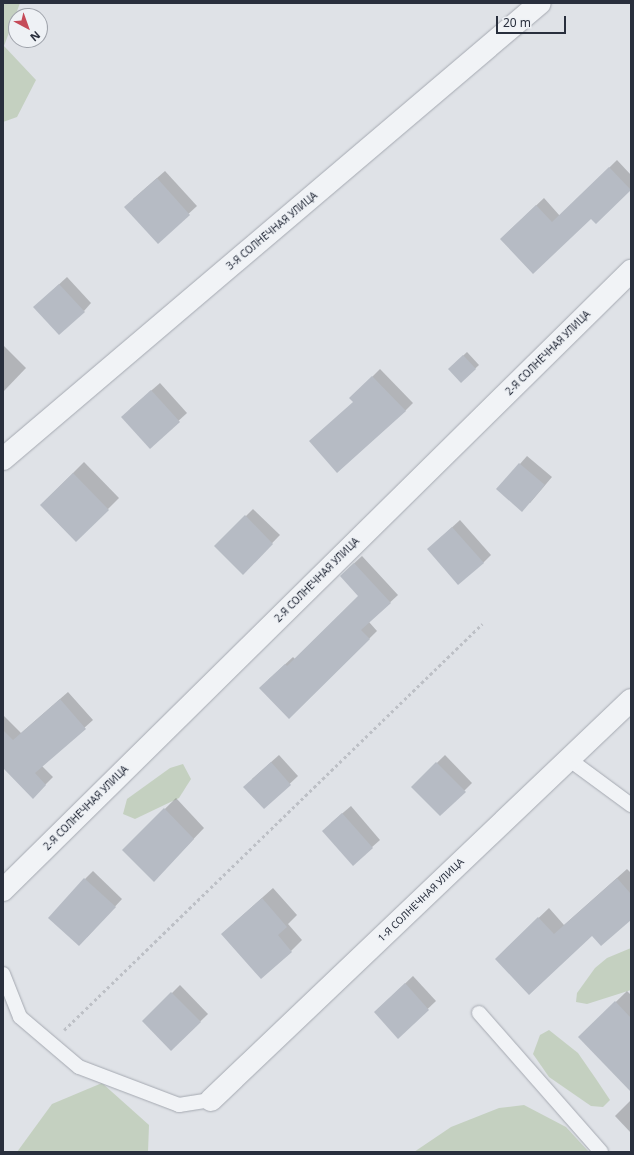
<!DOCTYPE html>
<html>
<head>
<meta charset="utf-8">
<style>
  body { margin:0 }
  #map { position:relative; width:634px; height:1155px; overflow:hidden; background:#dfe2e7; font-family:"Noto Sans",sans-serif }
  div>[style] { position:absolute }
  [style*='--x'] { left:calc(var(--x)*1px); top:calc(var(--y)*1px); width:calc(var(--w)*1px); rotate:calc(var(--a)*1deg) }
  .green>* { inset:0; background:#c4d0c0 }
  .shadow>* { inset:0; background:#0003 }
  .building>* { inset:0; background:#b6bbc4 }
  .path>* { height:2.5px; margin-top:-1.25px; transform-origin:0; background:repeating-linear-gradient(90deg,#bdc0c6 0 3px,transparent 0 6px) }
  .roads { filter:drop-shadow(0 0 1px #a5a9b1) drop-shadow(0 0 1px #a5a9b1) }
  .service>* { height:14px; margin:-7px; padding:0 7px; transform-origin:7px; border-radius:7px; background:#f1f3f6 }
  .minor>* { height:22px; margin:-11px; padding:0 11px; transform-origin:11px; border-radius:11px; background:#f1f3f6 }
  span { translate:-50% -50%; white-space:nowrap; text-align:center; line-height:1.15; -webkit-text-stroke:3px #eef1f5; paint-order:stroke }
  .street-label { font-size:10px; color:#292f3d }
  .frame { position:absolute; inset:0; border:4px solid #292f3d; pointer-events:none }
  .north { position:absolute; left:8px; top:8px; width:40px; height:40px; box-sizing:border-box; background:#eef1f5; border:1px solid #9fa3ab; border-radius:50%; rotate:139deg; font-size:11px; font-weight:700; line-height:16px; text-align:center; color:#292f3d }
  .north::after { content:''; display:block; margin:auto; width:14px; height:18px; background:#c54b59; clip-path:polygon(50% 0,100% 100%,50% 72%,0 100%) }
  .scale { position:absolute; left:496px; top:16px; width:70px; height:18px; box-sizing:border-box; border:2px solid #292f3d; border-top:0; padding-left:5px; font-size:12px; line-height:14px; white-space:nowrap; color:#292f3d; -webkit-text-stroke:3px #eef1f5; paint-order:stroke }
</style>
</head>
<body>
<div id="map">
  <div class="green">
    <div style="clip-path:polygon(3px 3px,20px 3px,4px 46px,36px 80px,17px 117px,3px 122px)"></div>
    <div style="clip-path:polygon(183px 764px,191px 779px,179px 798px,135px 819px,123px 814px,127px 799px,170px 768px)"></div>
    <div style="clip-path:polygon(631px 948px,631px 990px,587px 1004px,576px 1002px,577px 993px,595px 968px,607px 958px)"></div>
    <div style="clip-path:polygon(549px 1030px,578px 1053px,596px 1079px,610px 1100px,603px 1107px,591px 1106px,549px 1077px,533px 1054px,540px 1035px)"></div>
    <div style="clip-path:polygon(102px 1083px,149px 1125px,148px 1152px,17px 1152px,52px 1104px)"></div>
    <div style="clip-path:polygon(524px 1105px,566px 1127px,589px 1152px,414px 1152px,451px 1127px,499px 1108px)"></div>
  </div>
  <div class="shadow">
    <div style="clip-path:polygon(617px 160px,631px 175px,631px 189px,591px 218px,509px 231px,544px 198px,560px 216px)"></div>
    <div style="clip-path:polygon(165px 171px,197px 206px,158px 242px,133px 199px)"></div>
    <div style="clip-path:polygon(67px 277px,91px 303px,84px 311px,42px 300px)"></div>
    <div style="clip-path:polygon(3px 345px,26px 368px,3px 392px)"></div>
    <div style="clip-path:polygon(467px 352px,479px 365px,461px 382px,449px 369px)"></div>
    <div style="clip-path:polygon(380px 369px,413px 403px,405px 411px,354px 402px,351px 398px)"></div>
    <div style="clip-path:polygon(160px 383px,187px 413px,150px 447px,130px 409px)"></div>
    <div style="clip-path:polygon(527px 456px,552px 477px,530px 503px,498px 489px)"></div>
    <div style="clip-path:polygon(84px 462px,119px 498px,76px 541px,41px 505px)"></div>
    <div style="clip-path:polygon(253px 509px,280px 535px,243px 573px,216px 546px)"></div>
    <div style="clip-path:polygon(460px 520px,491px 555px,483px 563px,436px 542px)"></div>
    <div style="clip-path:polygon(362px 556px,398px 595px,369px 622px,377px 631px,289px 718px,268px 680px,293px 657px,295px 659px,359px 596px,349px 568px)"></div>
    <div style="clip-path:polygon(68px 692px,93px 720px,42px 766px,53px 777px,33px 797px,3px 766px,3px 715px,21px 733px)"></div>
    <div style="clip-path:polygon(279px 755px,298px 776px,264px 808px,252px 779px)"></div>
    <div style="clip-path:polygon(445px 755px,472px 783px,440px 815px,412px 787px)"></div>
    <div style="clip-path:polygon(176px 798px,204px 828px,165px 869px,123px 850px)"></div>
    <div style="clip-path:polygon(351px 806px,380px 840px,353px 864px,331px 823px)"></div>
    <div style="clip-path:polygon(627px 869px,631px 873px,631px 918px,592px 934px,506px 949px,549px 908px,564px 925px)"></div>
    <div style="clip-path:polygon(93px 871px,122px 899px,87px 937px,85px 879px)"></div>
    <div style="clip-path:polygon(273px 888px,297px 915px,288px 924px,302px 940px,291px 951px,234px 923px)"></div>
    <div style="clip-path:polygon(413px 976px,436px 1001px,398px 1037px,375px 1012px)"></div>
    <div style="clip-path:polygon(180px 985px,208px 1014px,171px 1050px,144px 1021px)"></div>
    <div style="clip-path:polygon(627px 991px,631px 995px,631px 1056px,580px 1037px)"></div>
    <div style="clip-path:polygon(631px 1100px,631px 1133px,615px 1116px)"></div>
  </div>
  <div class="building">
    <div style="clip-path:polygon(609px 167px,631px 190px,596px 224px,591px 219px,533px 274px,500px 239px,536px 205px,552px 222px)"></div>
    <div style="clip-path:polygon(157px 178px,190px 215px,158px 244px,124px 207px)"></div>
    <div style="clip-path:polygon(59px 284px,85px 312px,59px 335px,33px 307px)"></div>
    <div style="clip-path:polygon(463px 355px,476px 369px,461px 383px,448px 369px)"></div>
    <div style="clip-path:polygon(372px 376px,406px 411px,337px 473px,309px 441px,353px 402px,349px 398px)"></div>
    <div style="clip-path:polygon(151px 390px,180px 422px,150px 449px,121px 417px)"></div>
    <div style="clip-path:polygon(519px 463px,545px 485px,522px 512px,496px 489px)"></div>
    <div style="clip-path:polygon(73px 473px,109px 510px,76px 542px,40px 505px)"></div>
    <div style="clip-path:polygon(245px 515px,273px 544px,243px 575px,214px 546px)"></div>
    <div style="clip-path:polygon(452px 527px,484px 563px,458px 585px,427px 549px)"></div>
    <div style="clip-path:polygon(354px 563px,391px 603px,361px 630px,370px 639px,289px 719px,259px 688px,285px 664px,287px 666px,358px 596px,340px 576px)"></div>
    <div style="clip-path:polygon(60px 699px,86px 729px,35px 773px,46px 785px,33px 799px,3px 768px,3px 730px,13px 740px)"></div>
    <div style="clip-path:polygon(271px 762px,291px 785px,264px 809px,243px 787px)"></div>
    <div style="clip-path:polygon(436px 762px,466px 792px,440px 816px,411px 787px)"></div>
    <div style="clip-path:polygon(164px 808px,194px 839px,154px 882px,122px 850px)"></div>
    <div style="clip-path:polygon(342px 813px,373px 848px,353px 866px,322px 831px)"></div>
    <div style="clip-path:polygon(84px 878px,116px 907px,79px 946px,48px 918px)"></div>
    <div style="clip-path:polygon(617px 878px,631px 894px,631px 920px,601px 946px,592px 936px,529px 995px,495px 959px,538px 917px,554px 934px)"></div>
    <div style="clip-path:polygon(262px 898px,287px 927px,278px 935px,292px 952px,261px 979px,221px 934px)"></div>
    <div style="clip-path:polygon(405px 983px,429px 1010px,398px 1039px,374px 1012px)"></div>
    <div style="clip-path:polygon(171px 992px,201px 1022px,171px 1051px,142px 1021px)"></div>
    <div style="clip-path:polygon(615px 1001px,631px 1018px,631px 1092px,578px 1037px)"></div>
  </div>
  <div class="path">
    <div style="--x:64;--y:1030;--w:583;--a:-44.17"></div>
  </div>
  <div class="roads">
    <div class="service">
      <div style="--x:567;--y:761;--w:7;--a:16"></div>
      <div style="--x:574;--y:763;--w:71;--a:36.4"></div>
      <div style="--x:3;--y:974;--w:46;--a:68.4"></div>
      <div style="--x:20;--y:1017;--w:77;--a:40.3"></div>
      <div style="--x:79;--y:1067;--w:107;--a:20.8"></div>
      <div style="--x:179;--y:1105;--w:32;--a:-9"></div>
      <div style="--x:479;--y:1013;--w:185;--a:48.7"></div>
    </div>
    <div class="minor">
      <div style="--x:3;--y:459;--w:704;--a:-40.34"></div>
      <div style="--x:3;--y:890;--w:882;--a:-44.59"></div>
      <div style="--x:211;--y:1100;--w:580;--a:-43.6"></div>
    </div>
  </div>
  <div class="street-label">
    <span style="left:272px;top:231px;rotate:-40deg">3-Я СОЛНЕЧНАЯ УЛИЦА</span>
    <span style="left:548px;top:353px;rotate:-45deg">2-Я СОЛНЕЧНАЯ УЛИЦА</span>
    <span style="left:317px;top:580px;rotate:-45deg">2-Я СОЛНЕЧНАЯ УЛИЦА</span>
    <span style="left:86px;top:808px;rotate:-45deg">2-Я СОЛНЕЧНАЯ УЛИЦА</span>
    <span style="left:421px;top:900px;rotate:-44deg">1-Я СОЛНЕЧНАЯ УЛИЦА</span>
  </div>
  <div class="frame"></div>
  <div class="north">N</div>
  <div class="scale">20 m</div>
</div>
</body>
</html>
